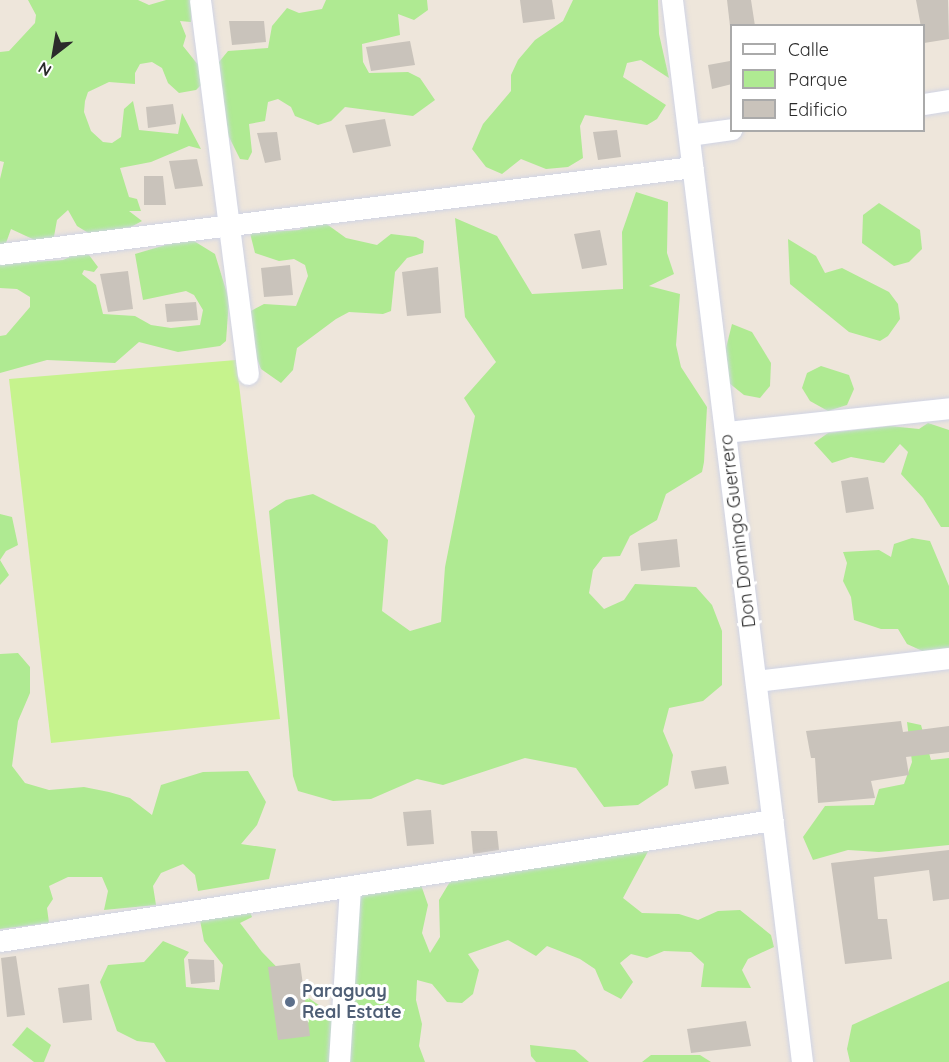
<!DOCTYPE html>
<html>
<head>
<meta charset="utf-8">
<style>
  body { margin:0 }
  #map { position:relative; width:949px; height:1062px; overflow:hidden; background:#eee6db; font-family:Quicksand,sans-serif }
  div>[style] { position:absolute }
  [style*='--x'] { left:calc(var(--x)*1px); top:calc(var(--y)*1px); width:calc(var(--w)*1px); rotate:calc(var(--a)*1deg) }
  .green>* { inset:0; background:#afea92 }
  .pitch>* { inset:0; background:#c6f38d }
  .building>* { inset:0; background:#c9c3bb }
  .roads { filter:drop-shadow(0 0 2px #d0d4e5) drop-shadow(0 0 2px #d0d4e5) }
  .minor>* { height:21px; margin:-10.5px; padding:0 10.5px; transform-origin:10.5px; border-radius:10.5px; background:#fff }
  .dots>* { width:16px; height:16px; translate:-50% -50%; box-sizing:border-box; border:3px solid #fff; border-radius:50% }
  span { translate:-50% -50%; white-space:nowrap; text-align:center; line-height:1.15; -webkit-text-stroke:6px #fff; paint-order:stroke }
  .street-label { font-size:18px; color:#2b2b2b }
  .service-label { font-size:18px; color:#4e5e75; font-weight:700 }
  .left { translate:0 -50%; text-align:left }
  .legend { position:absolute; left:730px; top:24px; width:195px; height:108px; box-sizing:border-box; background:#fff; border:2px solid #aaa; margin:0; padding:8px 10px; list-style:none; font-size:18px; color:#2b2b2b }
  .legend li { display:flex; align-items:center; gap:12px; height:30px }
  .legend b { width:30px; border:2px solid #aaa }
  .north { position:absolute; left:24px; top:24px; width:60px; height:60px; -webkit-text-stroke:4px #fff; paint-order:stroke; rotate:211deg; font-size:16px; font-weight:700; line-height:24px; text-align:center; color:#2b2b2b }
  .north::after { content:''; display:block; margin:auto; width:21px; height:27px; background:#2b2b2b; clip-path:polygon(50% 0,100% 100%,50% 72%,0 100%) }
</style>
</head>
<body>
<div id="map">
  <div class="green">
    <div style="clip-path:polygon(28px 0,138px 0,149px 5px,166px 0,192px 0,191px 22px,180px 21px,186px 36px,183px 46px,199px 66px,202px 84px,196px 90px,179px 93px,168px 83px,162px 68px,152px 62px,140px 64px,135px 73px,135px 84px,109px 82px,88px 92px,85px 101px,84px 112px,91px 131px,103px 142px,112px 143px,121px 137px,124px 109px,133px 101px,139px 130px,178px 134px,182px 113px,201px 149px,189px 146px,151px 162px,120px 168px,129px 197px,137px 199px,141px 211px,129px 211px,142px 221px,131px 227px,90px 234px,77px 226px,68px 210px,57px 220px,53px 242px,39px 242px,11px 229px,6px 243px,0 245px,0 179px,4px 162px,0 161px,0 52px,9px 51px,35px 23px,36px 15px)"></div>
    <div style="clip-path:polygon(326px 0,427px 0,428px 10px,414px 20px,398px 14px,400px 35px,362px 44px,363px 62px,369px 73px,408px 72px,420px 78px,435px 100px,413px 116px,345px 107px,331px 121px,318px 125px,295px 116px,291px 107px,278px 99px,268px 102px,265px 121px,249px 124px,252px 152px,248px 160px,240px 159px,221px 121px,219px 62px,228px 51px,268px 48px,272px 26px,287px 8px,299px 13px,322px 9px)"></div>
    <div style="clip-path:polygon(573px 0,658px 0,659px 34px,669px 78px,641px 60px,627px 63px,623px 77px,666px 105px,657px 119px,647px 125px,585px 115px,580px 126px,583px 158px,568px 167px,546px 169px,521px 159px,502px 174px,486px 167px,472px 149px,483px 124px,511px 91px,511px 75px,518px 60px,535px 40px,563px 21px)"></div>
    <div style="clip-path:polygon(636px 192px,668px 202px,667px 253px,674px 274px,649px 286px,680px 294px,676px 345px,681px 367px,707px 407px,704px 462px,702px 472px,666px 494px,657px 520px,630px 536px,620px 556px,603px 557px,593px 570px,589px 593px,604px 609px,624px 600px,635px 584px,696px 587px,712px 605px,722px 631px,722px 685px,703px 701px,669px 708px,663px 731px,673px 755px,668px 785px,638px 805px,604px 807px,576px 768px,525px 758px,443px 785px,417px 779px,371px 799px,333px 801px,298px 791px,293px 776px,269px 511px,286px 500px,313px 494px,375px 525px,388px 540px,382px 611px,410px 631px,441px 622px,445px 567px,475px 416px,464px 398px,496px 362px,465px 317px,455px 218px,497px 236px,532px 294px,623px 289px,622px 232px)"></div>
    <div style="clip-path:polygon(879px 203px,920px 230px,922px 249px,909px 262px,894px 266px,862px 243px,863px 215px)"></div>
    <div style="clip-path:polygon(321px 220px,346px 238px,377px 245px,391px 234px,416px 237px,424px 241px,423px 253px,407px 258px,395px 272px,391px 311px,383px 314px,349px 312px,336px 319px,297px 348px,293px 370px,281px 383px,261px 369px,253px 348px,249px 312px,264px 304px,296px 306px,308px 276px,305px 265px,294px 259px,279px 261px,255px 253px,250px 233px,299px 230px)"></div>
    <div style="clip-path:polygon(189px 238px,215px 254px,229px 300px,226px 341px,220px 346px,178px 352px,139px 342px,115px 363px,47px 360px,0 373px,0 336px,6px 335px,30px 307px,30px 297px,17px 289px,0 288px,0 264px,63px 260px,78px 253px,89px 255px,98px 267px,94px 272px,84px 270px,82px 274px,96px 285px,103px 314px,135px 316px,151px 325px,171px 328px,200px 325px,203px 310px,194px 295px,186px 291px,143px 300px,135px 254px)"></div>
    <div style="clip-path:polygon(788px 239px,816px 256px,825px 273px,842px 268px,889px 292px,898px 304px,900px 319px,888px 336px,880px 341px,849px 332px,790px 284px)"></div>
    <div style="clip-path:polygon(732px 324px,752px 332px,771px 363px,770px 386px,760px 398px,744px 395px,729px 383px,725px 352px)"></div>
    <div style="clip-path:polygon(821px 366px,849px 375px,854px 389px,847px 405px,828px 411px,810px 401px,802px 388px,807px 373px)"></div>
    <div style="clip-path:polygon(928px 423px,949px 430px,949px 527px,941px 527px,923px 498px,901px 474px,908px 452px,900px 444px,884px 463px,851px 457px,832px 463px,814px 443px,828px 433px,890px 426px,919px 429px)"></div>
    <div style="clip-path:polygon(0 514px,12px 517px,18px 545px,6px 551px,0 560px,9px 575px,0 585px)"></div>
    <div style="clip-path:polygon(912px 538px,930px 541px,949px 586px,949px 648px,929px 654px,907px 644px,898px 629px,881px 629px,854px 620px,851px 597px,843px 581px,847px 563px,843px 552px,879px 550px,891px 557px,894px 544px)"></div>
    <div style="clip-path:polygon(18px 653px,30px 667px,30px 693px,18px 721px,12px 766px,25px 783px,49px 790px,84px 787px,109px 792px,130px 798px,152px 815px,161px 785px,203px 772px,248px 771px,266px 802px,257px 825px,241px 844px,276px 849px,269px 879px,198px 891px,195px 875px,183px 864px,161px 873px,153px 886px,156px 905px,104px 910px,108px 891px,102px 877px,68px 877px,49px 886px,53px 899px,47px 908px,49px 923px,0 929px,0 654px)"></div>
    <div style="clip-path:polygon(907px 722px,921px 725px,931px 760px,949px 758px,949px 845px,879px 852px,848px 850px,813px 860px,803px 837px,825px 806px,874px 805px,879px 789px,904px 784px,912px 762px)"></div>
    <div style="clip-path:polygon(652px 844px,623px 898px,642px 913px,679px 914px,698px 920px,718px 911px,740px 910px,771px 935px,774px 947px,748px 959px,742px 970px,751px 988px,701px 987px,704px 964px,691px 952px,664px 951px,647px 958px,631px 954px,620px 963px,633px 982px,621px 999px,604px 990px,595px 969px,580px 959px,547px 946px,536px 956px,508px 940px,468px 954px,479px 970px,473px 994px,462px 1003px,447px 1002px,432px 984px,417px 980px,416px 1000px,422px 1024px,419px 1046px,425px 1062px,346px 1062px,355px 891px,420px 882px,428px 905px,422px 933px,430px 953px,440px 937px,439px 900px,451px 880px)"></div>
    <div style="clip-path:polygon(249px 909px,252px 917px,240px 923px,262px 952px,303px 994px,333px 1015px,331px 1062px,166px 1062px,154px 1043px,137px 1041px,117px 1031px,100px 982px,108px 965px,144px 962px,163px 941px,189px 952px,184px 959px,186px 987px,219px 990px,223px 965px,204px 941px,200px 920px)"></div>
    <div style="clip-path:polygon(949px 981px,949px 1062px,850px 1062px,847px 1049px,852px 1025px)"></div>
    <div style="clip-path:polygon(27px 1027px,51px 1045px,44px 1062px,34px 1062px,12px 1045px)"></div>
    <div style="clip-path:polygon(530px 1045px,575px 1050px,589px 1062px,536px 1062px,531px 1056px)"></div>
    <div style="clip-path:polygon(651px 1055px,700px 1055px,711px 1062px,642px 1062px)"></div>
  </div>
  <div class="pitch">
    <div style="clip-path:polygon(236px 360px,280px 719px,51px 743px,9px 379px)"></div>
  </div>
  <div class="building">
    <div style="clip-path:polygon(520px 0,552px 0,555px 19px,523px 23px)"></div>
    <div style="clip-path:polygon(727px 0,751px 0,755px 26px,730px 26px)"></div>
    <div style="clip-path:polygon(916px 0,948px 0,949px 39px,924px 43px)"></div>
    <div style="clip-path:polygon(229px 21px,264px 21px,266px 42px,232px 45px)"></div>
    <div style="clip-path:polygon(410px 41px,415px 65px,371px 71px,366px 47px)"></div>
    <div style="clip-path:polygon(730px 61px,732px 84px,712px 89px,708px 65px)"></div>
    <div style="clip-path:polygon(173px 104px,176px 124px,148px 128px,146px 107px)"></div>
    <div style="clip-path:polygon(385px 119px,391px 146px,353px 153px,345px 125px)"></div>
    <div style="clip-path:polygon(617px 130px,621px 157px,598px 160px,593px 132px)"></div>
    <div style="clip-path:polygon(277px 132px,281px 160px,265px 163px,257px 133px)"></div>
    <div style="clip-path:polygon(197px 159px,203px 186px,175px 189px,169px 161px)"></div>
    <div style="clip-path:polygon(144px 176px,163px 176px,166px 205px,144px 205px)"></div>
    <div style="clip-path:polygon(600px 230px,607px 265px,582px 269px,574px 234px)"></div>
    <div style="clip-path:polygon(290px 265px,293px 295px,264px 297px,261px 268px)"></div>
    <div style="clip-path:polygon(438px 267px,441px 313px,407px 316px,402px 272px)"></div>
    <div style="clip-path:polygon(128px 271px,133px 309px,108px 312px,100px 274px)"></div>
    <div style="clip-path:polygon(196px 302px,198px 320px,167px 322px,165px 304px)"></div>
    <div style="clip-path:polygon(868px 477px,874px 509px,846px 513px,841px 481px)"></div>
    <div style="clip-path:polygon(677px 539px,680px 567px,641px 571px,638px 543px)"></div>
    <div style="clip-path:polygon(901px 721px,903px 732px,949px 726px,949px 752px,906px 757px,909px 775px,871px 781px,875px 798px,818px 803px,815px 758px,811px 758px,806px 731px)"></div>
    <div style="clip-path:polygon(726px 766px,729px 784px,695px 789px,691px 771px)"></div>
    <div style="clip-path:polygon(431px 810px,434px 844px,407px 846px,403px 812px)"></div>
    <div style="clip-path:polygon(471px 831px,497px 831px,499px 850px,473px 854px)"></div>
    <div style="clip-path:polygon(949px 850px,949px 899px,933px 901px,929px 870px,874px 877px,878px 919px,887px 919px,892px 959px,845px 964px,831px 863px)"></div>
    <div style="clip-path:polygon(16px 956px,25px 1015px,7px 1017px,1px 958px)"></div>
    <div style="clip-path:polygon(188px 959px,214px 960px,215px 982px,191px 984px)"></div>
    <div style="clip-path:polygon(300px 963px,310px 1036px,278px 1040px,268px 967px)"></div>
    <div style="clip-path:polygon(89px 984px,92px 1020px,63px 1023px,58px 988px)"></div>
    <div style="clip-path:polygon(746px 1021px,751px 1046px,691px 1053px,687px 1029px)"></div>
  </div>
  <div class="roads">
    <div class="minor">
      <div style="--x:200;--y:0;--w:377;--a:82.7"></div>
      <div style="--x:672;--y:0;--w:1070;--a:83.02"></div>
      <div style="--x:924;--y:104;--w:25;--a:-9"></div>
      <div style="--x:689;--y:135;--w:43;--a:-7.9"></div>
      <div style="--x:0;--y:254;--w:698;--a:-7.16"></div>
      <div style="--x:726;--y:432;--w:224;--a:-6.1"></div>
      <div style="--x:756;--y:681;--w:194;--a:-6.8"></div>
      <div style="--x:0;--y:941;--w:782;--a:-8.9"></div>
      <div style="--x:339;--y:1062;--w:176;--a:-86.4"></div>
    </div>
  </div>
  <div class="dots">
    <div style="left:290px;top:1002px;background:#5c6f8a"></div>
  </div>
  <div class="street-label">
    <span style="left:738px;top:531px;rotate:-97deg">Don Domingo Guerrero</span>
  </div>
  <div class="service-label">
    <span class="left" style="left:302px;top:1002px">Paraguay<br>Real Estate</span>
  </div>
  <ul class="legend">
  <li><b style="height:8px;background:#fff"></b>Calle</li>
  <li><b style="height:16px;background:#afea92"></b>Parque</li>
  <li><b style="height:16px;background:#c9c3bb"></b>Edificio</li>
  </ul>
  <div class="north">N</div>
</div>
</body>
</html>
